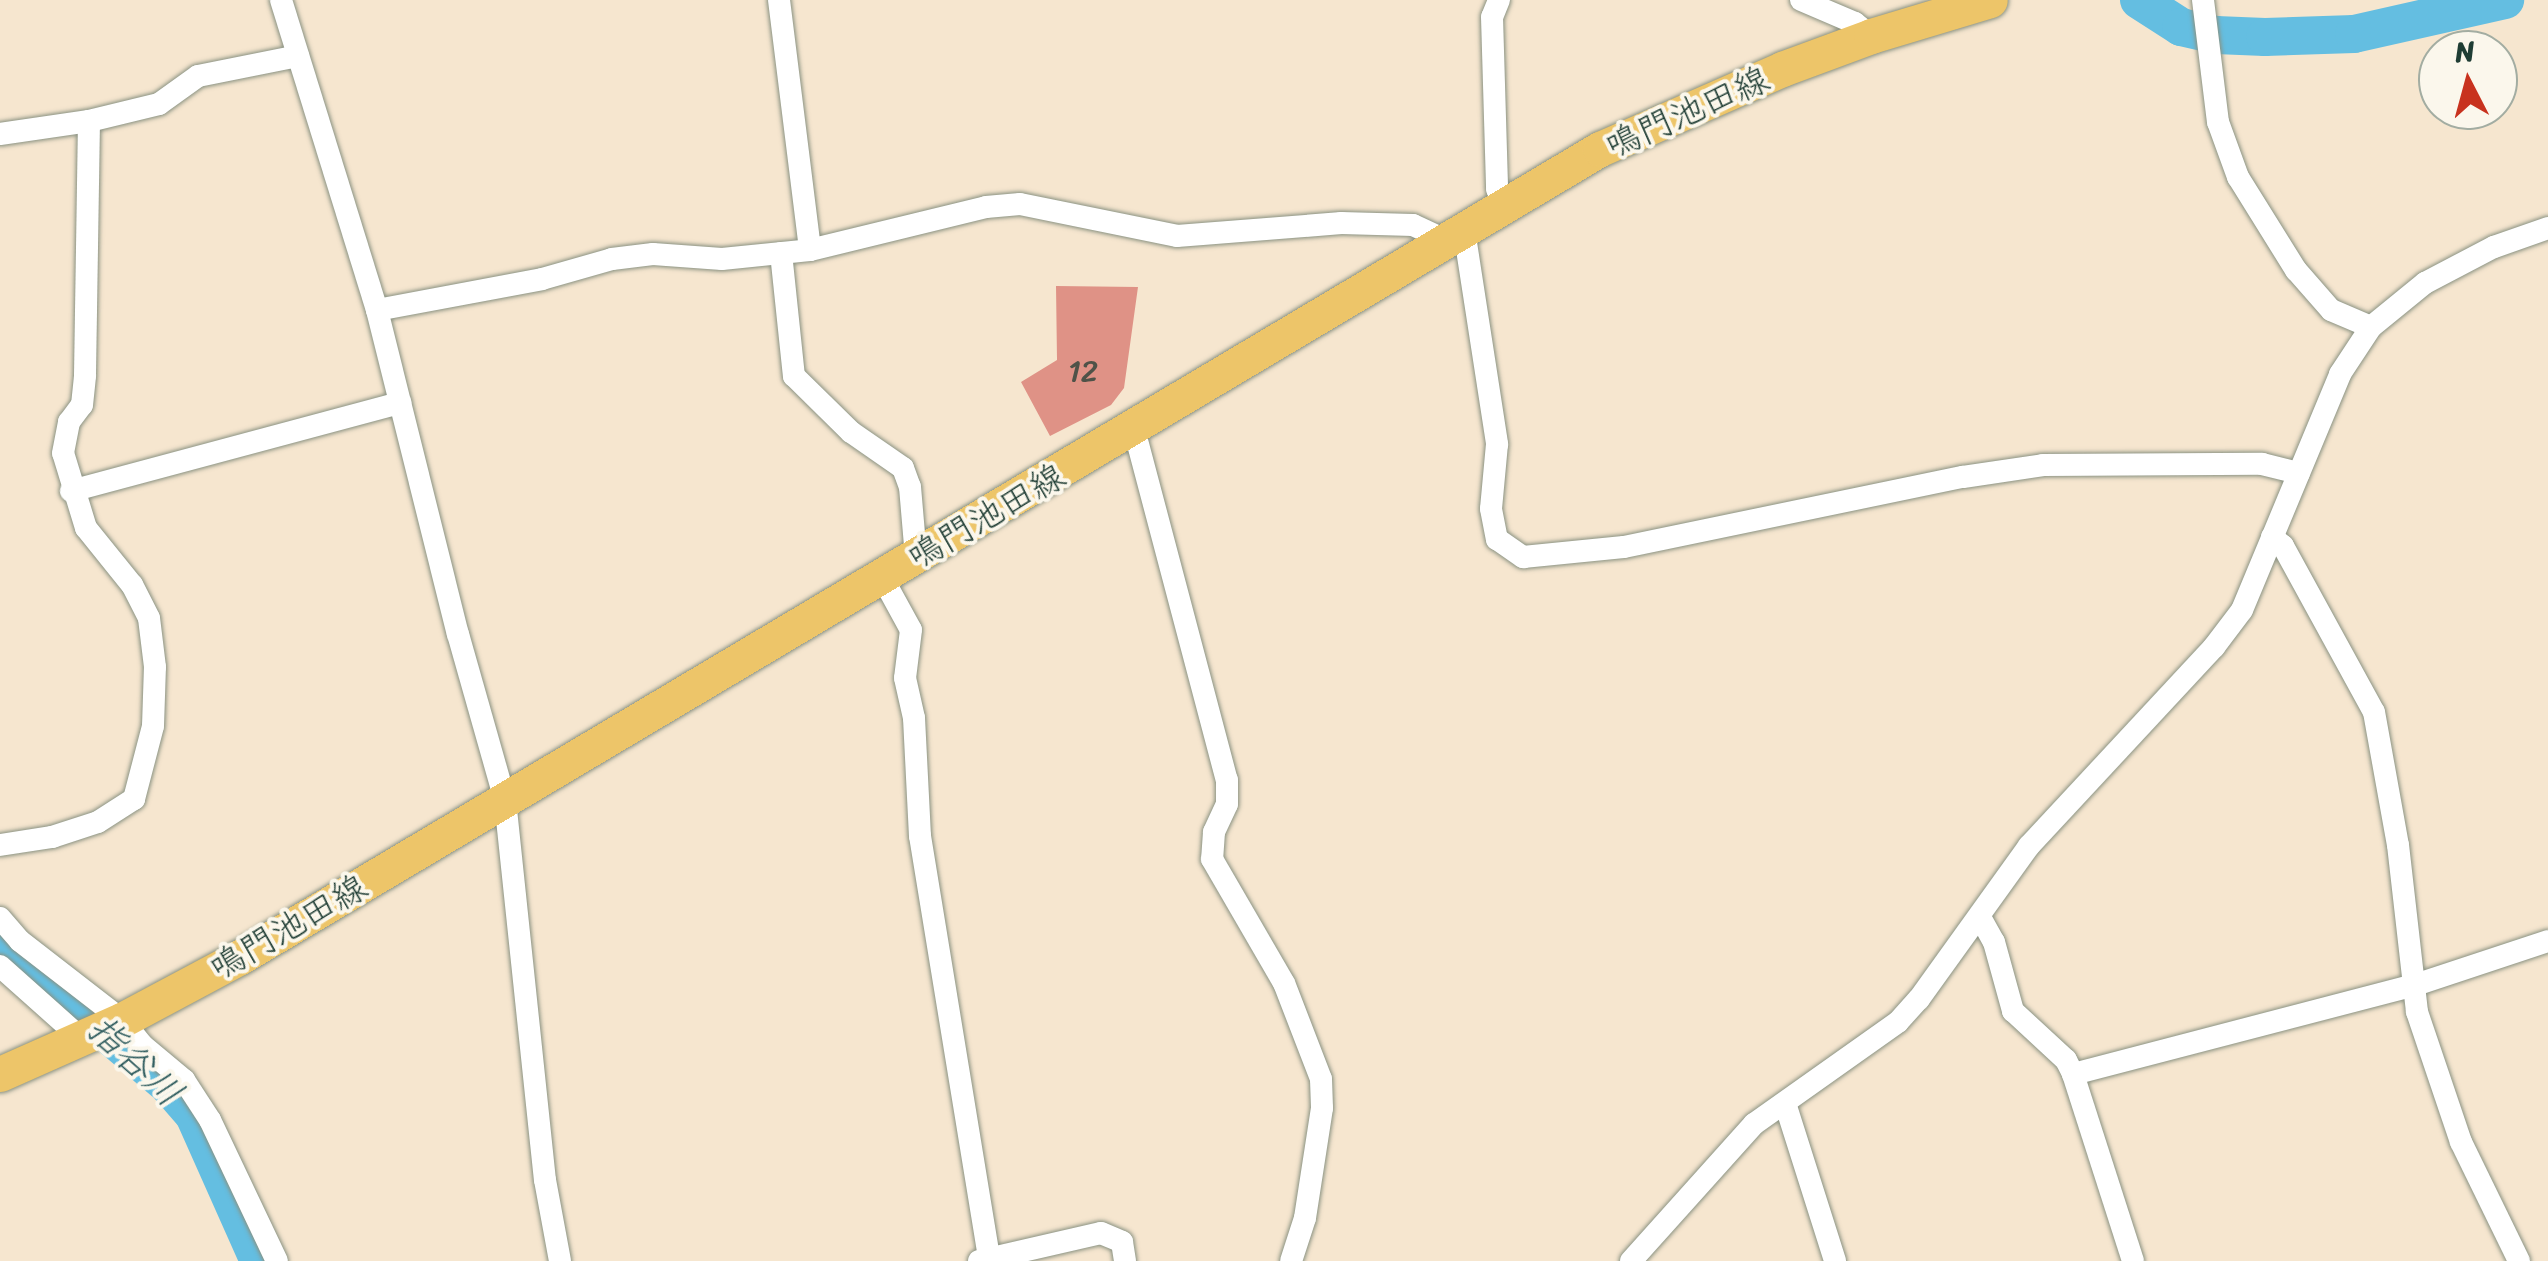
<!DOCTYPE html>
<html>
<head>
<meta charset="utf-8">
<style>
  body { margin:0 }
  #map { position:relative; width:2548px; height:1261px; overflow:hidden; background:#f6e6cf; font-family:Sriracha,"Klee One",sans-serif }
  div>[style] { position:absolute }
  [style*='--x'] { left:calc(var(--x)*1px); top:calc(var(--y)*1px); width:calc(var(--w)*1px); rotate:calc(var(--a)*1deg) }
  .river>* { height:38px; margin:-19px; padding:0 19px; transform-origin:19px; border-radius:19px; background:#64bee1 }
  .building>* { inset:0; background:#df9286 }
  .roads { filter:drop-shadow(0 0 2px #8a9282) drop-shadow(0 0 2px #8a9282) }
  .street>* { height:22px; margin:-11px; padding:0 11px; transform-origin:11px; border-radius:11px; background:#fff }
  .primary>* { height:35px; margin:-17.5px; padding:0 17.5px; transform-origin:17.5px; border-radius:17.5px; background:#edc569 }
  span { translate:-50% -50%; white-space:nowrap; text-align:center; line-height:1.15; -webkit-text-stroke:8px #fbf7ec; paint-order:stroke }
  .number-label { font-size:30px; color:#4f5248 }
  .number-label span { -webkit-text-stroke-width:0 }
  .street-label { font-size:35px; color:#1f3d34 }
  .water-label { font-size:38px; color:#305d5f; font-style:italic }
  .north { position:absolute; left:2418px; top:30px; width:100px; height:100px; box-sizing:border-box; background:#fbf7ec; border:2px solid #a3ada2; border-radius:50%; rotate:354deg; font-size:28px; font-weight:700; line-height:40px; text-align:center; color:#1f3d34 }
  .north::after { content:''; display:block; margin:auto; width:35px; height:45px; background:#c8321e; clip-path:polygon(50% 0,100% 100%,50% 72%,0 100%) }
</style>
</head>
<body>
<div id="map">
  <div class="river">
    <div style="--x:2139;--y:0;--w:50;--a:32.7"></div>
    <div style="--x:2181;--y:27;--w:36;--a:13"></div>
    <div style="--x:2216;--y:35;--w:49;--a:2.3"></div>
    <div style="--x:2265;--y:37;--w:89;--a:-1.9"></div>
    <div style="--x:2354;--y:34;--w:155;--a:-12.7"></div>
    <div style="--x:0;--y:943;--w:220;--a:40.2"></div>
    <div style="--x:168;--y:1085;--w:40;--a:49"></div>
    <div style="--x:194;--y:1115;--w:160;--a:66"></div>
  </div>
  <div class="building">
    <div style="clip-path:polygon(1056px 286px,1138px 287px,1124px 388px,1111px 405px,1050px 436px,1021px 382px,1057px 360px)"></div>
  </div>
  <div class="roads">
    <div class="street">
      <div style="--x:281;--y:0;--w:325;--a:72.8"></div>
      <div style="--x:377;--y:310;--w:334;--a:76"></div>
      <div style="--x:458;--y:634;--w:173;--a:74.2"></div>
      <div style="--x:505;--y:800;--w:382;--a:84"></div>
      <div style="--x:545;--y:1180;--w:82;--a:79.5"></div>
      <div style="--x:779;--y:0;--w:252;--a:82.9"></div>
      <div style="--x:1499;--y:0;--w:18;--a:112"></div>
      <div style="--x:1492;--y:17;--w:172;--a:88.3"></div>
      <div style="--x:1497;--y:189;--w:19;--a:65"></div>
      <div style="--x:1801;--y:0;--w:59;--a:23.1"></div>
      <div style="--x:1855;--y:23;--w:21;--a:39"></div>
      <div style="--x:2203;--y:0;--w:123;--a:83"></div>
      <div style="--x:2218;--y:122;--w:59;--a:70"></div>
      <div style="--x:2238;--y:177;--w:110;--a:58.1"></div>
      <div style="--x:2296;--y:270;--w:53;--a:48.8"></div>
      <div style="--x:2331;--y:310;--w:43;--a:23"></div>
      <div style="--x:0;--y:134;--w:90;--a:-8.3"></div>
      <div style="--x:89;--y:121;--w:72;--a:-13.7"></div>
      <div style="--x:159;--y:104;--w:48;--a:-35.7"></div>
      <div style="--x:198;--y:76;--w:102;--a:-11.3"></div>
      <div style="--x:1464;--y:230;--w:217;--a:81.2"></div>
      <div style="--x:1497;--y:444;--w:65;--a:95.3"></div>
      <div style="--x:1491;--y:509;--w:31;--a:79"></div>
      <div style="--x:1497;--y:539;--w:32;--a:35"></div>
      <div style="--x:1523;--y:557;--w:101;--a:-5.7"></div>
      <div style="--x:1624;--y:547;--w:346;--a:-11.7"></div>
      <div style="--x:1963;--y:477;--w:81;--a:-8.5"></div>
      <div style="--x:2043;--y:465;--w:219;--a:-0.3"></div>
      <div style="--x:2262;--y:464;--w:38;--a:14"></div>
      <div style="--x:781;--y:253;--w:124;--a:84"></div>
      <div style="--x:794;--y:376;--w:80;--a:44.5"></div>
      <div style="--x:851;--y:432;--w:63;--a:34.7"></div>
      <div style="--x:903;--y:468;--w:20;--a:70"></div>
      <div style="--x:910;--y:487;--w:70;--a:85.1"></div>
      <div style="--x:377;--y:310;--w:168;--a:-10.6"></div>
      <div style="--x:542;--y:279;--w:73;--a:-15.9"></div>
      <div style="--x:612;--y:259;--w:41;--a:-7"></div>
      <div style="--x:653;--y:254;--w:69;--a:4.1"></div>
      <div style="--x:722;--y:259;--w:88;--a:-5.8"></div>
      <div style="--x:810;--y:250;--w:181;--a:-13.7"></div>
      <div style="--x:986;--y:207;--w:34;--a:-5"></div>
      <div style="--x:1020;--y:204;--w:160;--a:11.5"></div>
      <div style="--x:1177;--y:236;--w:165;--a:-4.5"></div>
      <div style="--x:1341;--y:223;--w:72;--a:1.6"></div>
      <div style="--x:1413;--y:225;--w:35;--a:25"></div>
      <div style="--x:1134;--y:429;--w:363;--a:75.2"></div>
      <div style="--x:1227;--y:780;--w:24;--a:90"></div>
      <div style="--x:1227;--y:804;--w:31;--a:115"></div>
      <div style="--x:1214;--y:832;--w:27;--a:94"></div>
      <div style="--x:1212;--y:859;--w:143;--a:59.9"></div>
      <div style="--x:1284;--y:983;--w:103;--a:68.9"></div>
      <div style="--x:1321;--y:1079;--w:29;--a:88"></div>
      <div style="--x:1322;--y:1108;--w:111;--a:98.8"></div>
      <div style="--x:1305;--y:1218;--w:45;--a:108"></div>
      <div style="--x:71;--y:491;--w:341;--a:-15"></div>
      <div style="--x:2272;--y:537;--w:14;--a:39"></div>
      <div style="--x:2283;--y:546;--w:189;--a:61.3"></div>
      <div style="--x:2374;--y:712;--w:135;--a:79.8"></div>
      <div style="--x:2398;--y:845;--w:168;--a:83.5"></div>
      <div style="--x:2417;--y:1012;--w:137;--a:71.3"></div>
      <div style="--x:2461;--y:1142;--w:132;--a:64"></div>
      <div style="--x:882;--y:577;--w:60;--a:61.3"></div>
      <div style="--x:911;--y:630;--w:48;--a:97.1"></div>
      <div style="--x:905;--y:678;--w:41;--a:77.3"></div>
      <div style="--x:914;--y:718;--w:118;--a:87.1"></div>
      <div style="--x:920;--y:836;--w:428;--a:80.7"></div>
      <div style="--x:0;--y:845;--w:53;--a:-8.7"></div>
      <div style="--x:52;--y:837;--w:48;--a:-18.1"></div>
      <div style="--x:98;--y:822;--w:43;--a:-32.6"></div>
      <div style="--x:134;--y:799;--w:75;--a:-75.4"></div>
      <div style="--x:153;--y:726;--w:59;--a:-88.1"></div>
      <div style="--x:155;--y:667;--w:49;--a:-97"></div>
      <div style="--x:149;--y:618;--w:37;--a:-117"></div>
      <div style="--x:132;--y:585;--w:73;--a:-128.9"></div>
      <div style="--x:86;--y:528;--w:78;--a:-107"></div>
      <div style="--x:63;--y:453;--w:32;--a:-79"></div>
      <div style="--x:69;--y:422;--w:21;--a:-53"></div>
      <div style="--x:82;--y:405;--w:30;--a:-84"></div>
      <div style="--x:85;--y:375;--w:254;--a:-89.1"></div>
      <div style="--x:1980;--y:917;--w:29;--a:61"></div>
      <div style="--x:1994;--y:942;--w:72;--a:74.6"></div>
      <div style="--x:2013;--y:1011;--w:72;--a:42.8"></div>
      <div style="--x:2066;--y:1060;--w:16;--a:63"></div>
      <div style="--x:2073;--y:1074;--w:196;--a:72.2"></div>
      <div style="--x:0;--y:918;--w:30;--a:49"></div>
      <div style="--x:20;--y:941;--w:129;--a:37.8"></div>
      <div style="--x:122;--y:1020;--w:32;--a:51"></div>
      <div style="--x:142;--y:1045;--w:55;--a:39.8"></div>
      <div style="--x:184;--y:1080;--w:48;--a:57"></div>
      <div style="--x:210;--y:1120;--w:156;--a:64.6"></div>
      <div style="--x:0;--y:966;--w:110;--a:41.7"></div>
      <div style="--x:2073;--y:1074;--w:350;--a:-14.6"></div>
      <div style="--x:2412;--y:986;--w:143;--a:-18.3"></div>
      <div style="--x:1785;--y:1103;--w:166;--a:72.4"></div>
      <div style="--x:979;--y:1261;--w:125;--a:-12.9"></div>
      <div style="--x:1101;--y:1233;--w:23;--a:23"></div>
      <div style="--x:1122;--y:1242;--w:19;--a:81"></div>
      <div style="--x:1631;--y:1261;--w:184;--a:-48.1"></div>
      <div style="--x:1754;--y:1124;--w:176;--a:-35.3"></div>
      <div style="--x:1898;--y:1022;--w:31;--a:-48"></div>
      <div style="--x:1919;--y:999;--w:188;--a:-54.3"></div>
      <div style="--x:2029;--y:846;--w:272;--a:-47.1"></div>
      <div style="--x:2214;--y:647;--w:46;--a:-52.9"></div>
      <div style="--x:2242;--y:610;--w:256;--a:-67.4"></div>
      <div style="--x:2340;--y:374;--w:56;--a:-56.6"></div>
      <div style="--x:2371;--y:327;--w:70;--a:-39.2"></div>
      <div style="--x:2425;--y:283;--w:78;--a:-27.6"></div>
      <div style="--x:2494;--y:247;--w:57;--a:-19.4"></div>
    </div>
    <div class="primary">
      <div style="--x:0;--y:1074;--w:133;--a:-23.9"></div>
      <div style="--x:122;--y:1020;--w:134;--a:-28.1"></div>
      <div style="--x:240;--y:957;--w:1582;--a:-30.72"></div>
      <div style="--x:1600;--y:149;--w:199;--a:-23.7"></div>
      <div style="--x:1782;--y:69;--w:95;--a:-20.3"></div>
      <div style="--x:1871;--y:36;--w:124;--a:-16.8"></div>
    </div>
  </div>
  <div class="number-label">
    <span style="left:1083px;top:371px">12</span>
  </div>
  <div class="street-label">
    <span style="left:1687px;top:112px;rotate:-24deg">鳴門池田線</span>
    <span style="left:986px;top:516px;rotate:-30deg">鳴門池田線</span>
    <span style="left:288px;top:927px;rotate:-30deg">鳴門池田線</span>
  </div>
  <div class="water-label">
    <span style="left:135px;top:1061px;rotate:43deg">指谷川</span>
  </div>
  <div class="north">N</div>
</div>
</body>
</html>
